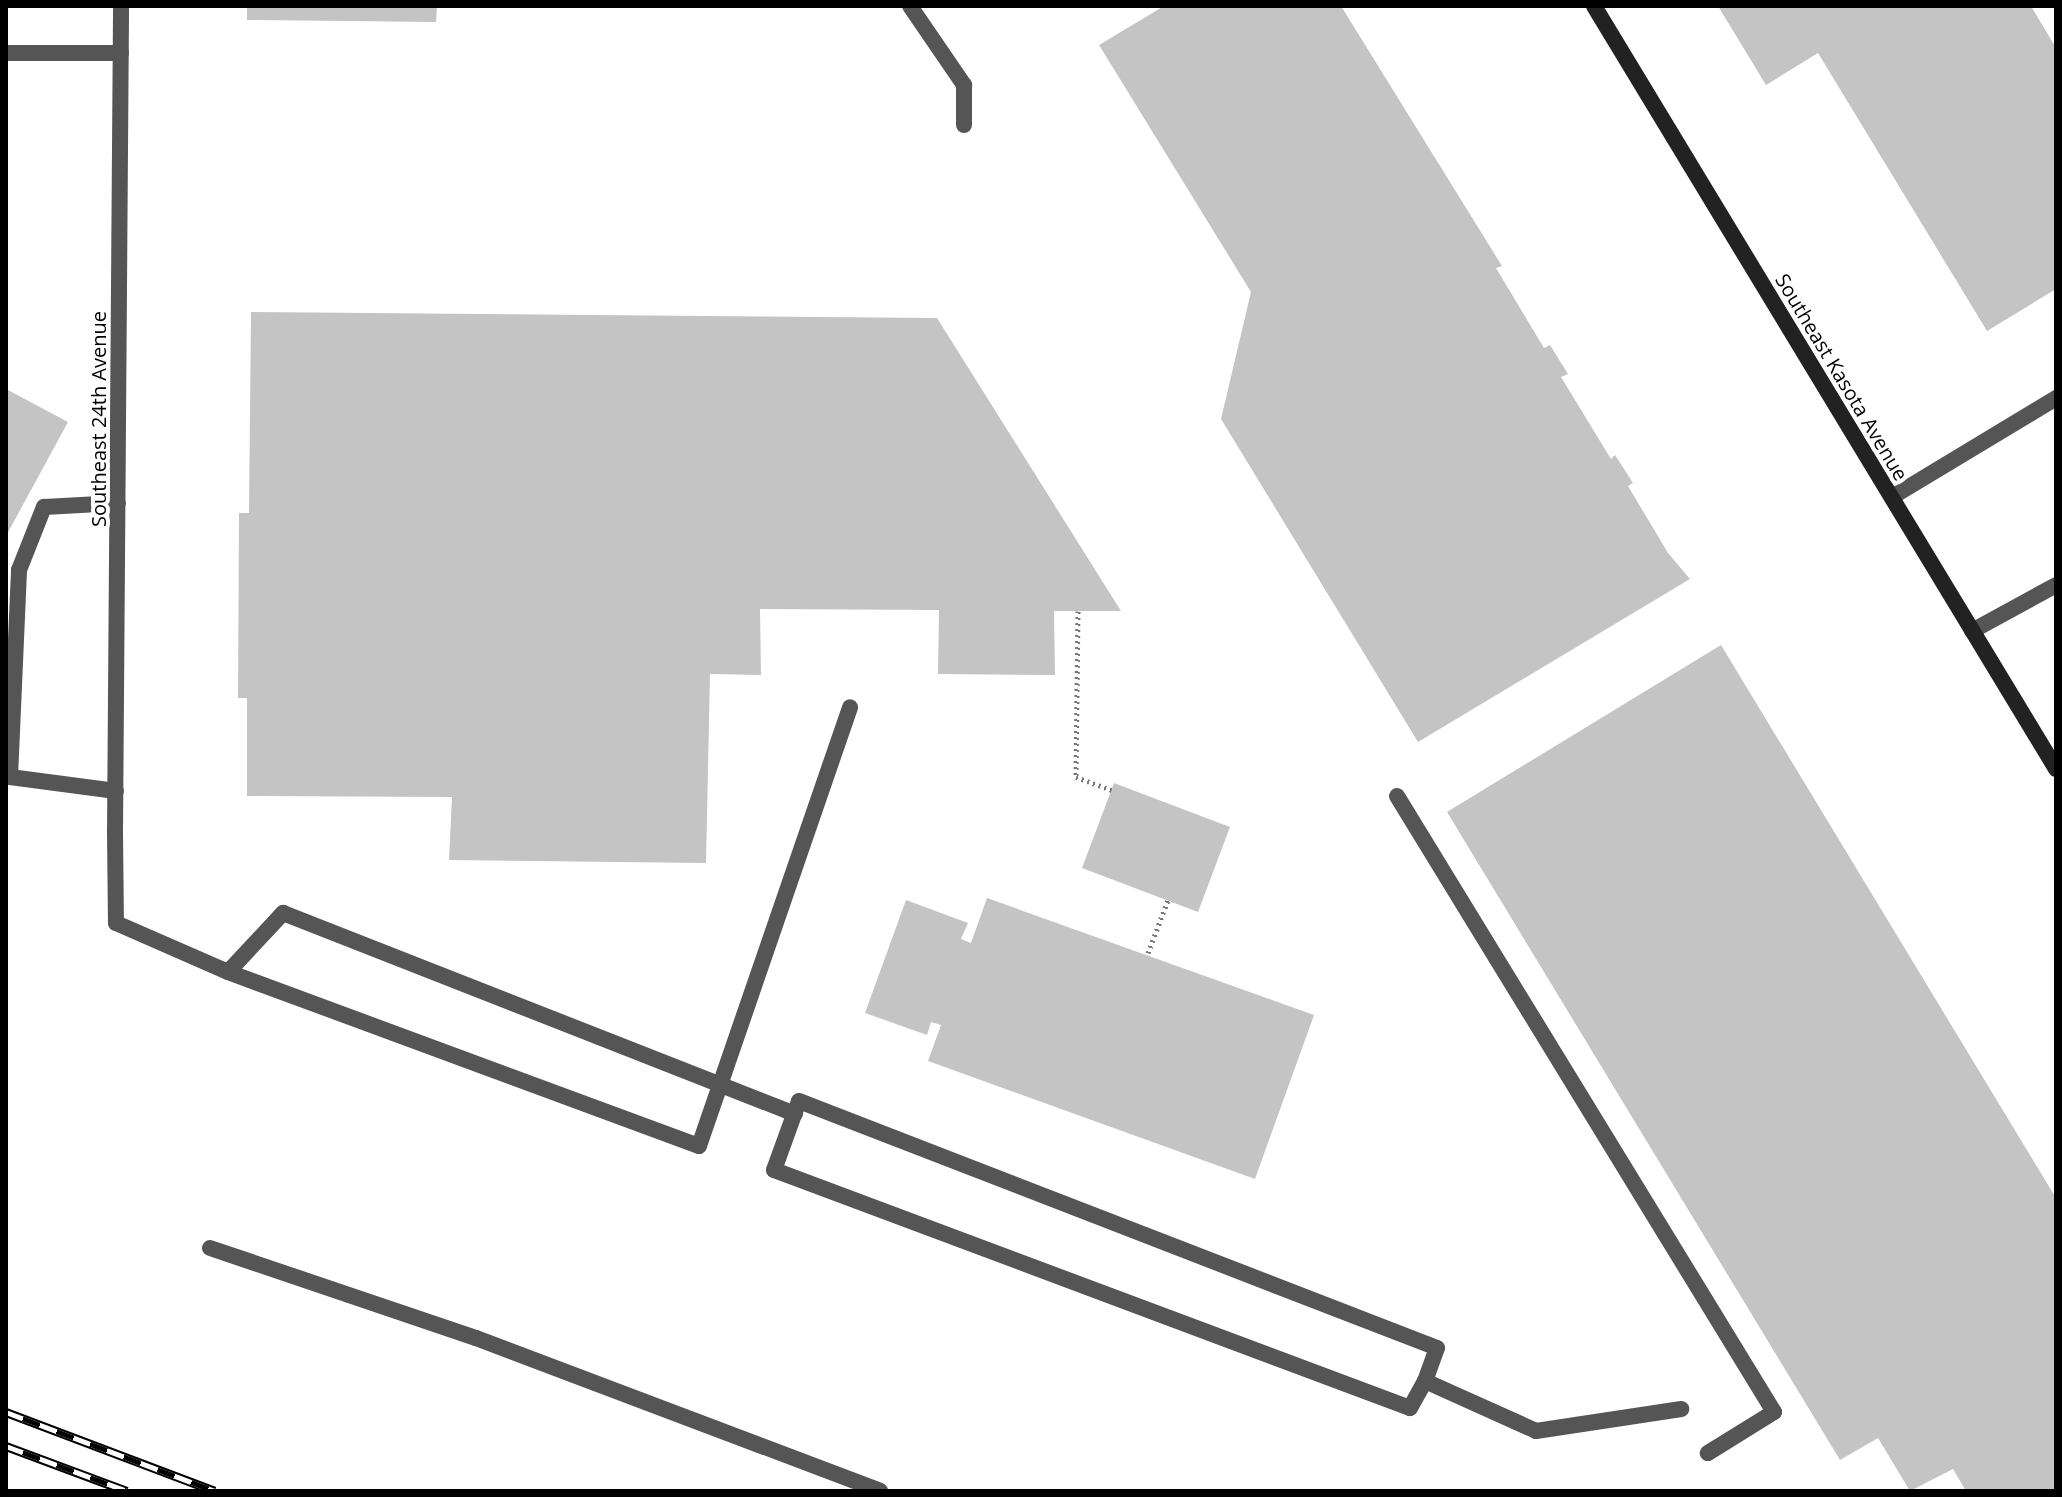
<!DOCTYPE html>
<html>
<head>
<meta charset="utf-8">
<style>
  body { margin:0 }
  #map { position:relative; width:2062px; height:1497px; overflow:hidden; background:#fff; font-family:"Open Sans",sans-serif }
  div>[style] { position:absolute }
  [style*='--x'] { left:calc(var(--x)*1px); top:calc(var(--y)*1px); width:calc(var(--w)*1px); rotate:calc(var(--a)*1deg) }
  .building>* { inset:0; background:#c4c4c4 }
  .path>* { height:5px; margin-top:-2.5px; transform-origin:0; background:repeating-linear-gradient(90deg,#777 0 2px,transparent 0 6px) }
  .lane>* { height:16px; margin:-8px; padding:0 8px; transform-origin:8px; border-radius:8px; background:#555 }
  .street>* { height:16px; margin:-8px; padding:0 8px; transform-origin:8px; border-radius:8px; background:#555 }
  .secondary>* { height:16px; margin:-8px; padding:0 8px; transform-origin:8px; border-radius:8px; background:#222 }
  .rail>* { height:9px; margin-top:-4.5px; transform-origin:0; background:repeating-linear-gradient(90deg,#fff 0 18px,#000 0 36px); box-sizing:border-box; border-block:2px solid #000 }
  span { translate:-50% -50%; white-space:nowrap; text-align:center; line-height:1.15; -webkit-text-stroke:8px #fff; paint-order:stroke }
  .street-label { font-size:20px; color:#000 }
  .frame { position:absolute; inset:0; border:8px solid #000; pointer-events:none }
</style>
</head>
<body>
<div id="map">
  <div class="building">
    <i style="clip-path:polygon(247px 6px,437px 6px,436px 22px,247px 20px)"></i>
    <i style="clip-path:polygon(1164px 6px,1341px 6px,1502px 266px,1496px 268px,1544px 348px,1550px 345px,1568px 374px,1561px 377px,1611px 459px,1615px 455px,1633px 483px,1628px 486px,1668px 553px,1690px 579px,1418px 742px,1221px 419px,1251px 292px,1099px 45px)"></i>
    <i style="clip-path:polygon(1718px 6px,2031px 6px,2056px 48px,2056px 289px,1987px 331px,1818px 53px,1766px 85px)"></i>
    <i style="clip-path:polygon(251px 312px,937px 318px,1121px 611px,1054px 611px,1055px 675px,938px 674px,939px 610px,760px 609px,761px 675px,710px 674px,706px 863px,449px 860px,452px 797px,247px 796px,247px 698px,238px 698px,239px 513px,249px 513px)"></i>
    <i style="clip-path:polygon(6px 389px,68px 422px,6px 536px)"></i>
    <i style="clip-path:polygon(1721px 645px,2056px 1198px,2056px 1491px,1966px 1491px,1953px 1469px,1910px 1491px,1878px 1438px,1840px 1460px,1447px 812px)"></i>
    <i style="clip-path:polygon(1114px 783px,1230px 827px,1198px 912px,1082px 868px)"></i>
    <i style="clip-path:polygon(987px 898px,1314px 1015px,1255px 1179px,928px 1061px,941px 1025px,931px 1022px,927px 1035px,865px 1013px,906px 900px,968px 923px,961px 939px,971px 943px)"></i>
  </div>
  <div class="path">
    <i style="--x:1078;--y:611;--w:166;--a:90.7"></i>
    <i style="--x:1076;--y:777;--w:38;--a:20"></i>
    <i style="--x:1148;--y:953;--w:57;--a:-69.3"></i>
  </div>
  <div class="lane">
    <i style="--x:910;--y:6;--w:96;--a:55.6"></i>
    <i style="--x:964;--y:85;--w:40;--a:90"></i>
    <i style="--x:6;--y:53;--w:115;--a:0"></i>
    <i style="--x:116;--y:791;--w:107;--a:-172.5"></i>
    <i style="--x:10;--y:777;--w:207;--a:-87.5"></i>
    <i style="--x:19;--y:570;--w:68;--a:-68.4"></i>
    <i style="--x:44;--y:507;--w:74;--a:-3.1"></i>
    <i style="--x:1397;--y:796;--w:722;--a:58.53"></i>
    <i style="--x:1774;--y:1412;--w:78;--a:148.2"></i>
    <i style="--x:115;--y:832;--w:91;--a:89.4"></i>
    <i style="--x:116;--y:923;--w:122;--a:23.6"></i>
    <i style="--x:228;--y:972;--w:81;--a:-47"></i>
    <i style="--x:283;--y:913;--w:550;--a:21.43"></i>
    <i style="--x:228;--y:972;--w:502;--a:20.28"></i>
    <i style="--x:699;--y:1146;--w:464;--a:-71"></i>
    <i style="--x:799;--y:1101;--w:684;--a:21.16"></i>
    <i style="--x:1437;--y:1348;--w:35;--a:110"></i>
    <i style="--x:1425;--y:1381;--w:31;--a:119"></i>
    <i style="--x:1410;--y:1408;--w:679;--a:-159.48"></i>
    <i style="--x:774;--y:1170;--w:73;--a:-70.1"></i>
    <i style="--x:210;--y:1248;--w:281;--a:18.7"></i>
    <i style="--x:476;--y:1338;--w:432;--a:20.7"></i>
    <i style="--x:1425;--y:1381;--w:122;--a:24.2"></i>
    <i style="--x:1536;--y:1431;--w:147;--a:-8.6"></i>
  </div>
  <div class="street">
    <i style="--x:1892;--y:497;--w:192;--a:-31.1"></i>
    <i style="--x:1972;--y:631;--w:96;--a:-28.7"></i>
    <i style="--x:115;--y:832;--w:826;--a:-89.58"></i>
  </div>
  <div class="secondary">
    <i style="--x:1594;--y:6;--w:892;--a:58.8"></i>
  </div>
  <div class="rail">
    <i style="--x:6;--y:1412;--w:223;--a:20.7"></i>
    <i style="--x:6;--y:1446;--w:129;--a:20.4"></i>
  </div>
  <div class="street-label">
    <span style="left:1842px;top:377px;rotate:59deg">Southeast Kasota Avenue</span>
    <span style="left:98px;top:419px;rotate:-90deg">Southeast 24th Avenue</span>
  </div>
  <div class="frame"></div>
</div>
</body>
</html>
